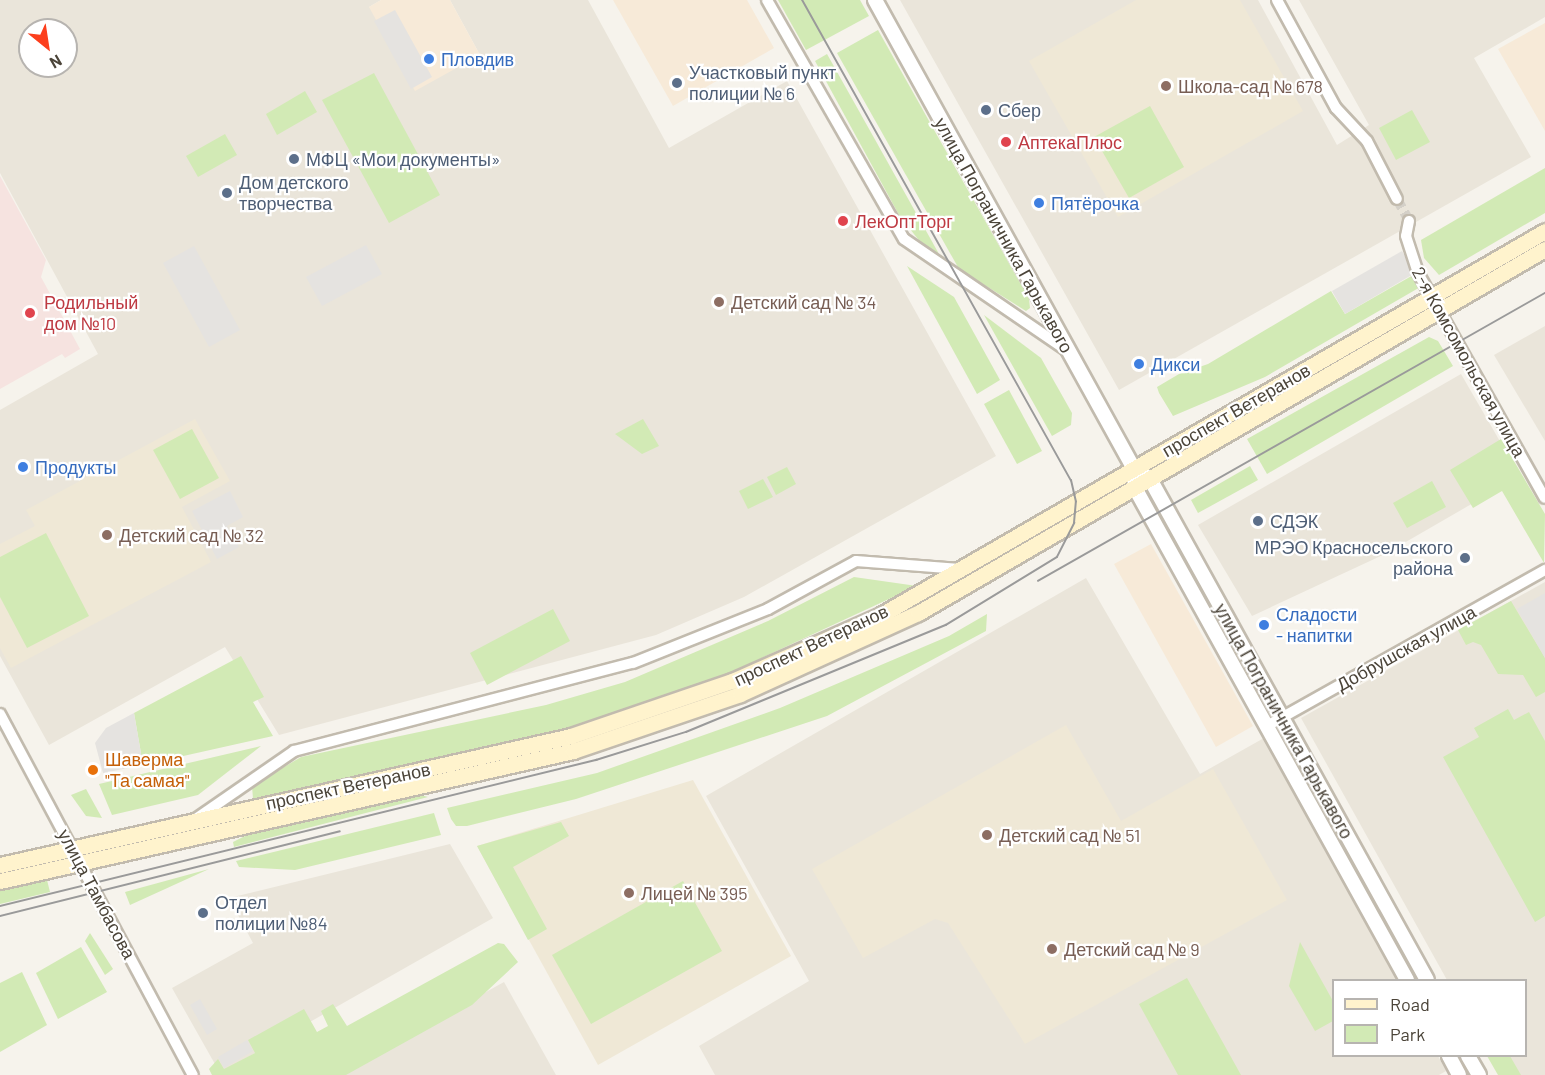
<!DOCTYPE html>
<html>
<head>
<meta charset="utf-8">
<style>
  body { margin:0 }
  #map { position:relative; width:1545px; height:1075px; overflow:hidden; background:#f6f3ec; font-family:Barlow,sans-serif }
  div>[style] { position:absolute }
  [style*='--x'] { left:calc(var(--x)*1px); top:calc(var(--y)*1px); width:calc(var(--w)*1px); rotate:calc(var(--a)*1deg) }
  .residential>* { inset:0; background:#eae5da }
  .commercial>* { inset:0; background:#f7ead8 }
  .education>* { inset:0; background:#efe8d6 }
  .medical>* { inset:0; background:#f6e3e0 }
  .green>* { inset:0; background:#d2eab5 }
  .parking>* { inset:0; background:#e5e3e0 }
  .minor-tunnel>* { height:10px; margin-top:-5px; transform-origin:0; background:repeating-linear-gradient(90deg,#d4d0c8 0 10px,transparent 0 15px) }
  .roads { filter:drop-shadow(2px 0 #c2bbae) drop-shadow(-2px 0 #c2bbae) drop-shadow(0 2px #c2bbae) drop-shadow(0 -2px #c2bbae) }
  .minor>* { height:10px; margin:-5px; padding:0 5px; transform-origin:5px; border-radius:5px; background:#fff }
  .tertiary>* { height:14px; margin:-7px; padding:0 7px; transform-origin:7px; border-radius:7px; background:#fff }
  .secondary>* { height:15px; margin:-7.5px; padding:0 7.5px; transform-origin:7.5px; border-radius:7.5px; background:#fff3cd }
  .tram>* { height:1.5px; margin:-0.75px; padding:0 0.75px; transform-origin:0.75px; border-radius:0.75px; background:#9a9a9a }
  .dots>* { width:16px; height:16px; translate:-50% -50%; box-sizing:border-box; border:3px solid #fff; border-radius:50% }
  span { translate:-50% -50%; white-space:nowrap; text-align:center; line-height:1.15; -webkit-text-stroke:4.5px #fff; paint-order:stroke }
  .shop-label { font-size:18px; color:#366cbe }
  .left { translate:0 -50%; text-align:left }
  .service-label { font-size:18px; color:#4e5e75 }
  .right { translate:-100% -50%; text-align:right }
  .education-label { font-size:18px; color:#785e54 }
  .health-label { font-size:18px; color:#be3a42 }
  .street-label { font-size:18px; color:#4b4439 }
  .food-label { font-size:18px; color:#c56008 }
  .legend { position:absolute; left:1332px; top:979px; width:195px; height:78px; box-sizing:border-box; background:#fff; border:2px solid #b7b4b0; margin:0; padding:8px 10px; list-style:none; font-size:18px; color:#4b4439 }
  .legend li { display:flex; align-items:center; gap:12px; height:30px }
  .legend b { width:30px; border:2px solid #b7b4b0 }
  .north { position:absolute; left:18px; top:18px; width:60px; height:60px; box-sizing:border-box; background:#fff; border:2px solid #b7b4b0; border-radius:50%; rotate:150deg; font-size:16px; font-weight:700; line-height:24px; text-align:center; color:#4b4439 }
  .north::after { content:''; display:block; margin:auto; width:21px; height:27px; background:#fc3f1d; clip-path:polygon(50% 0,100% 100%,50% 72%,0 100%) }
</style>
</head>
<body>
<div id="map">
  <div class="residential">
    <i style="clip-path:polygon(evenodd,0 0,381px 0,369px 7px,480px 55px,450px 0,588px 0,669px 148px,787px 81px,996px 456px,744px 597px,656px 635px,279px 735px,225px 647px,49px 745px,0 656px,0 410px,98px 354px,0 173px,0 0,30px 30px,66px 30px,66px 66px,30px 66px,30px 30px)"></i>
    <i style="clip-path:polygon(900px 0,1258px 0,1337px 145px,1369px 125px,1299px 0,1545px 0,1545px 17px,1474px 58px,1531px 157px,1119px 390px)"></i>
    <i style="clip-path:polygon(1545px 326px,1545px 441px,1494px 355px)"></i>
    <i style="clip-path:polygon(1461px 374px,1520px 476px,1385px 554px,1252px 616px,1198px 525px)"></i>
    <i style="clip-path:polygon(1086px 578px,1200px 774px,1264px 738px,1380px 939px,1401px 980px,1334px 980px,1334px 1056px,1438px 1056px,1446px 1071px,1439px 1075px,715px 1075px,699px 1046px,809px 981px,706px 796px)"></i>
    <i style="clip-path:polygon(1545px 582px,1545px 1075px,1499px 1075px,1488px 1056px,1526px 1056px,1526px 980px,1447px 980px,1301px 718px)"></i>
    <i style="clip-path:polygon(450px 844px,493px 918px,220px 1073px,172px 988px,253px 943px,229px 898px)"></i>
    <i style="clip-path:polygon(504px 982px,556px 1075px,336px 1075px)"></i>
  </div>
  <div class="commercial">
    <i style="clip-path:polygon(381px 0,450px 0,480px 55px,415px 91px,369px 7px)"></i>
    <i style="clip-path:polygon(613px 0,747px 0,774px 48px,673px 106px)"></i>
    <i style="clip-path:polygon(1545px 23px,1545px 131px,1498px 49px)"></i>
    <i style="clip-path:polygon(1151px 544px,1253px 726px,1216px 747px,1114px 564px)"></i>
  </div>
  <div class="education">
    <i style="clip-path:polygon(1136px 0,1240px 0,1303px 111px,1118px 217px,1029px 61px)"></i>
    <i style="clip-path:polygon(195px 419px,230px 481px,182px 507px,211px 562px,11px 668px,0 648px,0 544px,35px 526px,26px 510px)"></i>
    <i style="clip-path:polygon(1066px 725px,1121px 821px,1213px 769px,1287px 900px,1025px 1044px,948px 923px,935px 919px,863px 958px,812px 869px)"></i>
    <i style="clip-path:polygon(693px 780px,791px 956px,598px 1065px,477px 846px)"></i>
  </div>
  <div class="medical">
    <i style="clip-path:polygon(0 176px,46px 260px,41px 277px,80px 349px,65px 358px,62px 354px,0 389px)"></i>
  </div>
  <div class="green">
    <i style="clip-path:polygon(778px 0,860px 0,869px 16px,806px 50px)"></i>
    <i style="clip-path:polygon(878px 30px,1029px 299px,1030px 308px,1026px 311px,959px 269px,837px 53px)"></i>
    <i style="clip-path:polygon(827px 54px,873px 136px,939px 254px,921px 243px,899px 215px,815px 61px)"></i>
    <i style="clip-path:polygon(374px 73px,440px 195px,389px 223px,322px 100px)"></i>
    <i style="clip-path:polygon(305px 91px,317px 112px,277px 135px,266px 114px)"></i>
    <i style="clip-path:polygon(1150px 106px,1184px 167px,1129px 198px,1094px 137px)"></i>
    <i style="clip-path:polygon(1412px 110px,1430px 142px,1396px 160px,1379px 128px)"></i>
    <i style="clip-path:polygon(225px 134px,237px 155px,198px 177px,186px 156px)"></i>
    <i style="clip-path:polygon(1545px 168px,1545px 213px,1439px 275px,1424px 258px,1421px 240px)"></i>
    <i style="clip-path:polygon(907px 266px,954px 297px,1000px 380px,977px 394px)"></i>
    <i style="clip-path:polygon(1415px 274px,1422px 286px,1265px 377px,1173px 416px,1159px 393px,1157px 387px,1179px 374px,1208px 364px,1331px 291px,1345px 314px)"></i>
    <i style="clip-path:polygon(984px 315px,1041px 358px,1072px 413px,1071px 425px,1052px 436px)"></i>
    <i style="clip-path:polygon(1429px 337px,1438px 341px,1453px 366px,1267px 474px,1247px 439px)"></i>
    <i style="clip-path:polygon(1009px 390px,1042px 451px,1017px 464px,984px 404px)"></i>
    <i style="clip-path:polygon(643px 419px,659px 446px,642px 454px,615px 434px)"></i>
    <i style="clip-path:polygon(192px 429px,219px 478px,180px 499px,153px 450px)"></i>
    <i style="clip-path:polygon(1501px 439px,1545px 514px,1544px 563px,1502px 491px,1473px 508px,1450px 470px)"></i>
    <i style="clip-path:polygon(1250px 466px,1258px 480px,1198px 513px,1191px 500px)"></i>
    <i style="clip-path:polygon(787px 467px,796px 484px,776px 495px,767px 477px)"></i>
    <i style="clip-path:polygon(763px 479px,773px 497px,748px 509px,739px 491px)"></i>
    <i style="clip-path:polygon(1432px 481px,1446px 507px,1407px 528px,1393px 503px)"></i>
    <i style="clip-path:polygon(46px 533px,89px 616px,27px 648px,0 597px,0 557px)"></i>
    <i style="clip-path:polygon(854px 577px,917px 586px,725px 675px,579px 727px,253px 799px,252px 786px,301px 757px,546px 705px,625px 682px,768px 621px)"></i>
    <i style="clip-path:polygon(1511px 601px,1545px 658px,1545px 692px,1536px 697px,1523px 675px,1498px 674px,1481px 645px,1473px 642px,1466px 645px,1458px 630px)"></i>
    <i style="clip-path:polygon(553px 609px,570px 641px,487px 685px,470px 653px)"></i>
    <i style="clip-path:polygon(987px 614px,986px 631px,827px 716px,576px 799px,467px 826px,456px 826px,451px 819px,447px 808px,597px 773px,780px 708px,949px 636px)"></i>
    <i style="clip-path:polygon(241px 656px,264px 697px,253px 702px,273px 736px,143px 765px,134px 713px)"></i>
    <i style="clip-path:polygon(1508px 709px,1514px 720px,1529px 712px,1545px 741px,1545px 916px,1535px 922px,1443px 757px,1479px 737px,1474px 728px)"></i>
    <i style="clip-path:polygon(261px 746px,198px 795px,112px 815px,99px 784px)"></i>
    <i style="clip-path:polygon(86px 789px,102px 818px,86px 816px,71px 795px)"></i>
    <i style="clip-path:polygon(421px 795px,428px 797px,234px 847px,233px 842px,249px 834px)"></i>
    <i style="clip-path:polygon(434px 813px,441px 835px,295px 870px,239px 867px,236px 861px)"></i>
    <i style="clip-path:polygon(561px 822px,569px 836px,513px 867px,547px 929px,528px 940px,477px 846px)"></i>
    <i style="clip-path:polygon(209px 869px,130px 905px,125px 892px)"></i>
    <i style="clip-path:polygon(47px 880px,50px 892px,0 904px,0 891px)"></i>
    <i style="clip-path:polygon(683px 881px,722px 951px,591px 1024px,552px 955px)"></i>
    <i style="clip-path:polygon(90px 933px,113px 969px,105px 975px,85px 941px)"></i>
    <i style="clip-path:polygon(1300px 942px,1333px 1001px,1333px 1021px,1315px 1031px,1289px 986px)"></i>
    <i style="clip-path:polygon(498px 943px,504px 944px,518px 962px,472px 1005px,346px 1075px,212px 1075px,209px 1069px,218px 1059px,224px 1069px,255px 1053px,248px 1040px,304px 1009px,317px 1032px,328px 1026px,321px 1011px,333px 1004px,347px 1026px)"></i>
    <i style="clip-path:polygon(81px 947px,107px 992px,58px 1019px,36px 973px)"></i>
    <i style="clip-path:polygon(22px 972px,47px 1025px,0 1052px,0 983px)"></i>
    <i style="clip-path:polygon(1187px 978px,1241px 1075px,1178px 1075px,1139px 1004px)"></i>
    <i style="clip-path:polygon(1487px 1056px,1510px 1056px,1521px 1075px,1498px 1075px)"></i>
  </div>
  <div class="parking">
    <i style="clip-path:polygon(395px 10px,432px 77px,411px 89px,374px 21px)"></i>
    <i style="clip-path:polygon(366px 245px,382px 274px,322px 306px,306px 277px)"></i>
    <i style="clip-path:polygon(194px 246px,240px 330px,209px 347px,163px 263px)"></i>
    <i style="clip-path:polygon(1402px 251px,1415px 273px,1345px 314px,1332px 291px)"></i>
    <i style="clip-path:polygon(230px 491px,243px 517px,227px 526px,239px 547px,217px 559px,192px 511px)"></i>
    <i style="clip-path:polygon(1545px 593px,1545px 658px,1517px 609px)"></i>
    <i style="clip-path:polygon(134px 713px,143px 765px,103px 773px,95px 743px,106px 728px)"></i>
    <i style="clip-path:polygon(200px 999px,217px 1029px,207px 1035px,190px 1005px)"></i>
    <i style="clip-path:polygon(247px 1040px,253px 1051px,224px 1068px,218px 1057px)"></i>
  </div>
  <div class="minor-tunnel">
    <i style="--x:1397;--y:199;--w:25;--a:61"></i>
  </div>
  <div class="roads">
    <div class="minor">
      <i style="--x:767;--y:0;--w:275;--a:60.2"></i>
      <i style="--x:904;--y:239;--w:200;--a:34.4"></i>
      <i style="--x:1277;--y:0;--w:123;--a:61.4"></i>
      <i style="--x:1336;--y:108;--w:45;--a:46.8"></i>
      <i style="--x:1367;--y:141;--w:65;--a:62.7"></i>
      <i style="--x:1409;--y:221;--w:15;--a:101"></i>
      <i style="--x:1406;--y:236;--w:39;--a:72"></i>
      <i style="--x:1418;--y:273;--w:258;--a:60.6"></i>
      <i style="--x:0;--y:714;--w:409;--a:61.9"></i>
      <i style="--x:1267;--y:726;--w:319;--a:-29.3"></i>
      <i style="--x:197;--y:818;--w:118;--a:-34.6"></i>
      <i style="--x:294;--y:751;--w:350;--a:-14.6"></i>
      <i style="--x:633;--y:663;--w:145;--a:-21.8"></i>
      <i style="--x:768;--y:609;--w:100;--a:-28.6"></i>
      <i style="--x:856;--y:561;--w:104;--a:4.4"></i>
    </div>
    <div class="tertiary">
      <i style="--x:875;--y:0;--w:536;--a:61.09"></i>
      <i style="--x:1134;--y:469;--w:19;--a:87"></i>
      <i style="--x:1135;--y:488;--w:562;--a:61.06"></i>
      <i style="--x:1141;--y:473;--w:11;--a:34"></i>
      <i style="--x:1150;--y:479;--w:572;--a:61.06"></i>
      <i style="--x:1449;--y:1056;--w:21;--a:62"></i>
      <i style="--x:1468;--y:1056;--w:22;--a:60"></i>
    </div>
    <div class="secondary">
      <i style="--x:0;--y:865;--w:585;--a:-12.73"></i>
      <i style="--x:571;--y:736;--w:170;--a:-18.9"></i>
      <i style="--x:732;--y:681;--w:161;--a:-23.9"></i>
      <i style="--x:879;--y:616;--w:769;--a:-30.03"></i>
      <i style="--x:0;--y:881;--w:588;--a:-12.78"></i>
      <i style="--x:573;--y:751;--w:176;--a:-18.8"></i>
      <i style="--x:740;--y:694;--w:196;--a:-24.5"></i>
      <i style="--x:918;--y:613;--w:725;--a:-30.14"></i>
    </div>
  </div>
  <div class="tram">
    <i style="--x:1038;--y:581;--w:583;--a:-29.6"></i>
    <i style="--x:0;--y:906;--w:614;--a:-13.76"></i>
    <i style="--x:596;--y:760;--w:94;--a:-17.3"></i>
    <i style="--x:686;--y:732;--w:281;--a:-22.4"></i>
    <i style="--x:946;--y:625;--w:130;--a:-31.5"></i>
    <i style="--x:1057;--y:557;--w:38;--a:-63"></i>
    <i style="--x:1074;--y:523;--w:21;--a:-85"></i>
    <i style="--x:1076;--y:502;--w:22;--a:-103"></i>
    <i style="--x:1071;--y:481;--w:551;--a:-119.22"></i>
    <i style="--x:0;--y:916;--w:350;--a:-14"></i>
  </div>
  <div class="dots">
    <i style="left:429px;top:59px;background:#3f7fe0"></i>
    <i style="left:677px;top:83px;background:#5c6f8a"></i>
    <i style="left:1166px;top:86px;background:#8d6e63"></i>
    <i style="left:986px;top:110px;background:#5c6f8a"></i>
    <i style="left:1006px;top:142px;background:#e0444e"></i>
    <i style="left:294px;top:159px;background:#5c6f8a"></i>
    <i style="left:227px;top:193px;background:#5c6f8a"></i>
    <i style="left:1039px;top:203px;background:#3f7fe0"></i>
    <i style="left:843px;top:221px;background:#e0444e"></i>
    <i style="left:719px;top:302px;background:#8d6e63"></i>
    <i style="left:30px;top:313px;background:#e0444e"></i>
    <i style="left:1139px;top:364px;background:#3f7fe0"></i>
    <i style="left:23px;top:467px;background:#3f7fe0"></i>
    <i style="left:1258px;top:521px;background:#5c6f8a"></i>
    <i style="left:107px;top:535px;background:#8d6e63"></i>
    <i style="left:1465px;top:558px;background:#5c6f8a"></i>
    <i style="left:1264px;top:625px;background:#3f7fe0"></i>
    <i style="left:93px;top:770px;background:#e8710a"></i>
    <i style="left:987px;top:835px;background:#8d6e63"></i>
    <i style="left:629px;top:893px;background:#8d6e63"></i>
    <i style="left:203px;top:913px;background:#5c6f8a"></i>
    <i style="left:1052px;top:949px;background:#8d6e63"></i>
  </div>
  <div class="shop-label">
    <span class="left" style="left:441px;top:59px">Пловдив</span>
    <span class="left" style="left:1051px;top:203px">Пятёрочка</span>
    <span class="left" style="left:1151px;top:364px">Дикси</span>
    <span class="left" style="left:35px;top:467px">Продукты</span>
    <span class="left" style="left:1276px;top:625px">Сладости<br>- напитки</span>
  </div>
  <div class="service-label">
    <span class="left" style="left:689px;top:83px">Участковый пункт<br>полиции № 6</span>
    <span class="left" style="left:998px;top:110px">Сбер</span>
    <span class="left" style="left:306px;top:159px">МФЦ «Мои документы»</span>
    <span class="left" style="left:239px;top:193px">Дом детского<br>творчества</span>
    <span class="left" style="left:1270px;top:521px">СДЭК</span>
    <span class="right" style="left:1453px;top:558px">МРЭО Красносельского<br>района</span>
    <span class="left" style="left:215px;top:913px">Отдел<br>полиции №84</span>
  </div>
  <div class="education-label">
    <span class="left" style="left:1178px;top:86px">Школа-сад № 678</span>
    <span class="left" style="left:731px;top:302px">Детский сад № 34</span>
    <span class="left" style="left:119px;top:535px">Детский сад № 32</span>
    <span class="left" style="left:999px;top:835px">Детский сад № 51</span>
    <span class="left" style="left:641px;top:893px">Лицей № 395</span>
    <span class="left" style="left:1064px;top:949px">Детский сад № 9</span>
  </div>
  <div class="health-label">
    <span class="left" style="left:1018px;top:142px">АптекаПлюс</span>
    <span class="left" style="left:855px;top:221px">ЛекОптТорг</span>
    <span class="left" style="left:44px;top:313px">Родильный<br>дом №10</span>
  </div>
  <div class="street-label">
    <span style="left:1004px;top:235px;rotate:61deg">улица Пограничника Гарькавого</span>
    <span style="left:1469px;top:362px;rotate:61deg">2-я Комсомольская улица</span>
    <span style="left:1236px;top:410px;rotate:-30deg">проспект Ветеранов</span>
    <span style="left:811px;top:645px;rotate:-25deg">проспект Ветеранов</span>
    <span style="left:1406px;top:648px;rotate:-29deg">Добрушская улица</span>
    <span style="left:1284px;top:721px;rotate:61deg">улица Пограничника Гарькавого</span>
    <span style="left:348px;top:786px;rotate:-12deg">проспект Ветеранов</span>
    <span style="left:97px;top:894px;rotate:62deg">улица Тамбасова</span>
  </div>
  <div class="food-label">
    <span class="left" style="left:105px;top:770px">Шаверма<br>"Та самая"</span>
  </div>
  <ul class="legend">
  <li><b style="height:8px;background:#fff3cd"></b>Road</li>
  <li><b style="height:16px;background:#d2eab5"></b>Park</li>
  </ul>
  <div class="north">N</div>
</div>
</body>
</html>
